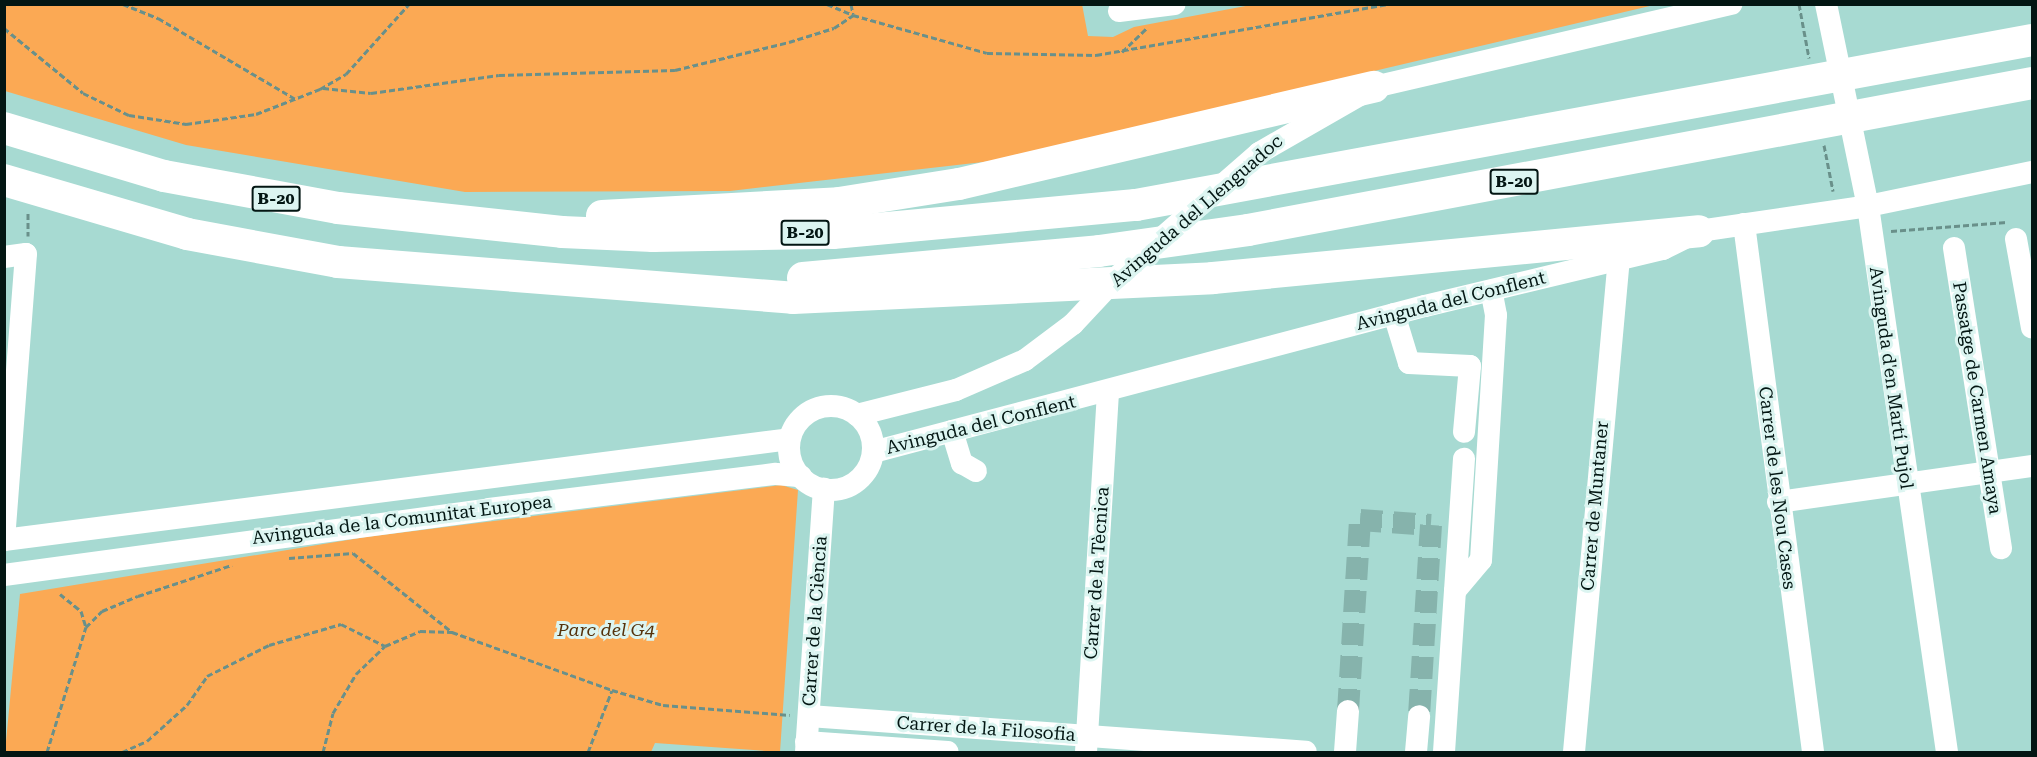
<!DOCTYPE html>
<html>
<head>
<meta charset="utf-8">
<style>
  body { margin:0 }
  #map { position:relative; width:2037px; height:757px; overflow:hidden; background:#a7dad2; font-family:"Roboto Serif",serif }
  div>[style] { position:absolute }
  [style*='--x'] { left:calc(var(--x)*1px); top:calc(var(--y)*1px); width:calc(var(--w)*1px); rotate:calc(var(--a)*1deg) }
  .green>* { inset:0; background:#fba954 }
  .minor-tunnel>* { height:22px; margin-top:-11px; transform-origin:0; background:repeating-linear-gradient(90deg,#86b3ac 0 22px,transparent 0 33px) }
  .path>* { height:3px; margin-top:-1.5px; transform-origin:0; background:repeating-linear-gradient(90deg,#69908a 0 6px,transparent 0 9px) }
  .minor>* { height:22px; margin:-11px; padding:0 11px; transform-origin:11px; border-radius:11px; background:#fff }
  .minor>.ring { margin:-11px; padding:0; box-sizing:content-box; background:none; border:22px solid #fff; border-radius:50% }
  .highway>* { height:32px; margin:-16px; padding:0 16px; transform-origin:16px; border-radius:16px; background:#fff }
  span { translate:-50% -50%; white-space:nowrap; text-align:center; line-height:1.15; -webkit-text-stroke:6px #dcf5f1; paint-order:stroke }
  .shield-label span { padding:2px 4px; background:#dcf5f1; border:2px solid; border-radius:4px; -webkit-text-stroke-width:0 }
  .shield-label { font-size:16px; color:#031613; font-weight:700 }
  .street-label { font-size:18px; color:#031613 }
  .park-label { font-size:18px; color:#55320b; font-style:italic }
  .frame { position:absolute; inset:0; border:6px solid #031613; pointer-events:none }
</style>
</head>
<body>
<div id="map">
  <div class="green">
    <i style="clip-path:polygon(1082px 4px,1088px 36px,1113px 37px,1134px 27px,1251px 5px,1654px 5px,992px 161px,730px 191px,465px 192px,186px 145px,5px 91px,4px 5px)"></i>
    <i style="clip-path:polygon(781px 485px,798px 490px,780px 752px,655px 743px,651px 752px,5px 752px,20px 594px,366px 537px)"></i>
  </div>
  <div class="minor-tunnel">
    <i style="--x:1348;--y:711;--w:191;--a:-86.4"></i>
    <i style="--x:1360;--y:520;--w:71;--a:4"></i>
    <i style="--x:1431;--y:525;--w:191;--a:93.6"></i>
  </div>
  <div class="path">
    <i style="--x:123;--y:4;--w:38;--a:22"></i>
    <i style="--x:158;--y:18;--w:161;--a:30.5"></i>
    <i style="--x:827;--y:4;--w:28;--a:23"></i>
    <i style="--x:851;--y:4;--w:10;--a:79"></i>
    <i style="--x:1395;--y:4;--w:21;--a:0"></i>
    <i style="--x:1799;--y:4;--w:55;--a:79.5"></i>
    <i style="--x:4;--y:28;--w:102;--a:39.4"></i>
    <i style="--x:83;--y:93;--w:51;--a:25.6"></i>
    <i style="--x:129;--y:115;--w:58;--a:9"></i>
    <i style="--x:186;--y:124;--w:71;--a:-8.1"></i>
    <i style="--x:256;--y:114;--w:69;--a:-21.3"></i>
    <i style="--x:320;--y:89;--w:30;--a:-30"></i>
    <i style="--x:346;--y:74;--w:94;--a:-48"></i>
    <i style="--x:1122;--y:52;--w:35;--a:-44"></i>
    <i style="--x:323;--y:88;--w:48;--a:5.9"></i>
    <i style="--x:371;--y:93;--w:129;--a:-8"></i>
    <i style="--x:499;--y:75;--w:176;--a:-1.6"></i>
    <i style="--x:675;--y:70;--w:117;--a:-13.8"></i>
    <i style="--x:789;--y:42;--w:47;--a:-17.3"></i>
    <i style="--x:834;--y:28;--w:23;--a:-34"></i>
    <i style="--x:853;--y:15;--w:139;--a:15.8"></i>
    <i style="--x:987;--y:53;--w:109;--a:1.1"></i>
    <i style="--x:1096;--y:55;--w:295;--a:-9.9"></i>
    <i style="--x:1824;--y:145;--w:47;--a:78.9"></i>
    <i style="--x:28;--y:213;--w:23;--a:90"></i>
    <i style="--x:1891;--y:231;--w:116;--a:-4.4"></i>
    <i style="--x:289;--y:558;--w:64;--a:-4.5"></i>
    <i style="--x:353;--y:553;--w:127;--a:38.6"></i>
    <i style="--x:60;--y:594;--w:27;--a:39"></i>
    <i style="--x:81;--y:611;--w:17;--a:73"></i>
    <i style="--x:47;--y:752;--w:131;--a:-72.7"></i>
    <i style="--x:86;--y:627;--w:23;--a:-45"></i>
    <i style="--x:102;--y:611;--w:39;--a:-23"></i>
    <i style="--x:138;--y:596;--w:99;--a:-18.3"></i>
    <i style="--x:122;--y:752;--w:27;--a:-24"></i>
    <i style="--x:147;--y:741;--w:54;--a:-42"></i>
    <i style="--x:187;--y:705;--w:35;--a:-55"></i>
    <i style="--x:207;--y:676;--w:69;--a:-26.6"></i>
    <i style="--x:269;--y:645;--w:75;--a:-16.3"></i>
    <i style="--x:341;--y:624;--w:49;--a:26.6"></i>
    <i style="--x:323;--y:752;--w:40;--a:-75.6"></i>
    <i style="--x:333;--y:713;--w:45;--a:-59.5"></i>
    <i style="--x:356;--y:674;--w:40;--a:-44"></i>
    <i style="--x:385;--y:646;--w:38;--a:-23"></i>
    <i style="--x:420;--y:631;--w:32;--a:2"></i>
    <i style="--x:452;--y:632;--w:170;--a:19.9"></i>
    <i style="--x:588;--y:752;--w:66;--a:-68.8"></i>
    <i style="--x:612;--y:690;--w:53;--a:16.4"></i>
    <i style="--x:663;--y:705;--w:127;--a:4.5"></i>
  </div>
  <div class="minor">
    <i style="--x:1826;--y:4;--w:206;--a:78.3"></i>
    <i style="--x:1868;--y:206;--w:552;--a:81.77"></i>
    <i style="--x:1119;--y:11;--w:56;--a:-7.1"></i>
    <i style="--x:1744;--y:224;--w:532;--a:82.55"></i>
    <i style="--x:2016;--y:239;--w:90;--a:79.8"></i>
    <i style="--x:1954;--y:248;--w:304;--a:81.1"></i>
    <i style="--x:4;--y:257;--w:22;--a:-8"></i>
    <i style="--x:26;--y:254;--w:287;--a:94.4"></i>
    <i style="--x:1394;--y:314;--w:51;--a:73"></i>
    <i style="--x:1409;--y:363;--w:61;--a:2.8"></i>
    <i style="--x:1470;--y:366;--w:66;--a:95.2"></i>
    <i class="ring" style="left:789px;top:406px;width:62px;height:62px"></i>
    <i style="--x:857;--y:415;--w:102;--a:-14.2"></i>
    <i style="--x:956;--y:390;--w:75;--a:-23.5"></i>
    <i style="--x:1025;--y:360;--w:60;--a:-36.9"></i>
    <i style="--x:1073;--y:324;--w:64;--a:-46.9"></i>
    <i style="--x:1117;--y:277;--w:189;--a:-41.1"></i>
    <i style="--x:1259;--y:153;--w:133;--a:-29.9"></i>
    <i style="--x:1374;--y:87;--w:367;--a:-13.1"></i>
    <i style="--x:952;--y:431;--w:34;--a:73"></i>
    <i style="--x:962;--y:463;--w:16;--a:30"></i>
    <i style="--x:873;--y:452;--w:571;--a:-14.82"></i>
    <i style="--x:1425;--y:306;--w:245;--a:-13.5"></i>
    <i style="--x:1663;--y:249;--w:40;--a:-26.6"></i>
    <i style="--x:1699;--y:231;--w:171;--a:-8.4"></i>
    <i style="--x:1868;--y:206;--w:167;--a:-11.7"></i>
    <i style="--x:1778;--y:502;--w:257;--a:-8.1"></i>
    <i style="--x:4;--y:540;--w:792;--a:-7.32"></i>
    <i style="--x:4;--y:575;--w:489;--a:-7.7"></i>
    <i style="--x:489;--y:509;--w:289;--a:-7"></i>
    <i style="--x:776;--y:474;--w:25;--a:5"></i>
    <i style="--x:1455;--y:591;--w:40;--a:-50"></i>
    <i style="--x:1481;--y:560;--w:245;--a:-86.5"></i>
    <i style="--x:1496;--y:315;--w:25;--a:-101"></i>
    <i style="--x:809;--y:716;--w:498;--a:4.1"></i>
    <i style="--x:806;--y:742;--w:142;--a:4"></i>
    <i style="--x:806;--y:752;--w:264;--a:-86.1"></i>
    <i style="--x:1086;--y:752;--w:360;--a:-86.5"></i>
    <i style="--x:1345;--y:752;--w:41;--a:-85.8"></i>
    <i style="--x:1416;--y:752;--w:36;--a:-85"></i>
    <i style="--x:1444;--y:752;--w:294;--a:-86.1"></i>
    <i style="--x:1574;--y:752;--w:495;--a:-84.8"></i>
  </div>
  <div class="highway">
    <i style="--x:4;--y:128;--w:167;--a:16.7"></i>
    <i style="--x:164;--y:176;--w:177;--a:10.4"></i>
    <i style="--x:338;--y:208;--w:225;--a:6.1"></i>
    <i style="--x:562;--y:232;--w:91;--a:2.5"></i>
    <i style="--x:653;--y:236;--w:180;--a:-1"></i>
    <i style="--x:833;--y:233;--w:304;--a:-5.3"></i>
    <i style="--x:1136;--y:205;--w:911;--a:-10.43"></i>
    <i style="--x:4;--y:180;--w:191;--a:16.4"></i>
    <i style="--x:187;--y:234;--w:154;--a:10.5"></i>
    <i style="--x:338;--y:262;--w:456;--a:4.5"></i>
    <i style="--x:793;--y:298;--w:420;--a:-2.7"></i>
    <i style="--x:1213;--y:278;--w:488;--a:-5.5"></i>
    <i style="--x:602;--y:216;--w:237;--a:-3.1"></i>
    <i style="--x:839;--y:203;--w:121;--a:-9"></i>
    <i style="--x:959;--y:184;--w:426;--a:-13.2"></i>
    <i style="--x:803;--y:278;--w:297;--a:-5.2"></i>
    <i style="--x:1099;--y:251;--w:150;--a:-8"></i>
    <i style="--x:1248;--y:230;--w:798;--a:-10.62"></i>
  </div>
  <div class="shield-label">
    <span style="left:1514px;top:182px">B-20</span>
    <span style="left:276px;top:199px">B-20</span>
    <span style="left:805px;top:233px">B-20</span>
  </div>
  <div class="street-label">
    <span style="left:1197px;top:211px;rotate:-41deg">Avinguda del Llenguadoc</span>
    <span style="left:1451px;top:301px;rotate:-14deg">Avinguda del Conflent</span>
    <span style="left:1891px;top:378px;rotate:82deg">Avinguda d'en Martí Pujol</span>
    <span style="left:1977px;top:398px;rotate:81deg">Passatge de Carmen Amaya</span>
    <span style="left:981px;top:425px;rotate:-14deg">Avinguda del Conflent</span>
    <span style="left:1777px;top:488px;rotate:83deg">Carrer de les Nou Cases</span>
    <span style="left:1595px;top:506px;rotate:-85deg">Carrer de Muntaner</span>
    <span style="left:402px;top:520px;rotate:-7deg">Avinguda de la Comunitat Europea</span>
    <span style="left:1097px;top:573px;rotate:-86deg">Carrer de la Tècnica</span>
    <span style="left:815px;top:621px;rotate:-86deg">Carrer de la Ciència</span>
    <span style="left:986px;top:729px;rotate:4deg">Carrer de la Filosofia</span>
  </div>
  <div class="park-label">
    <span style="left:606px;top:630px">Parc del G4</span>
  </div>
  <div class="frame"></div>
</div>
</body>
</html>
